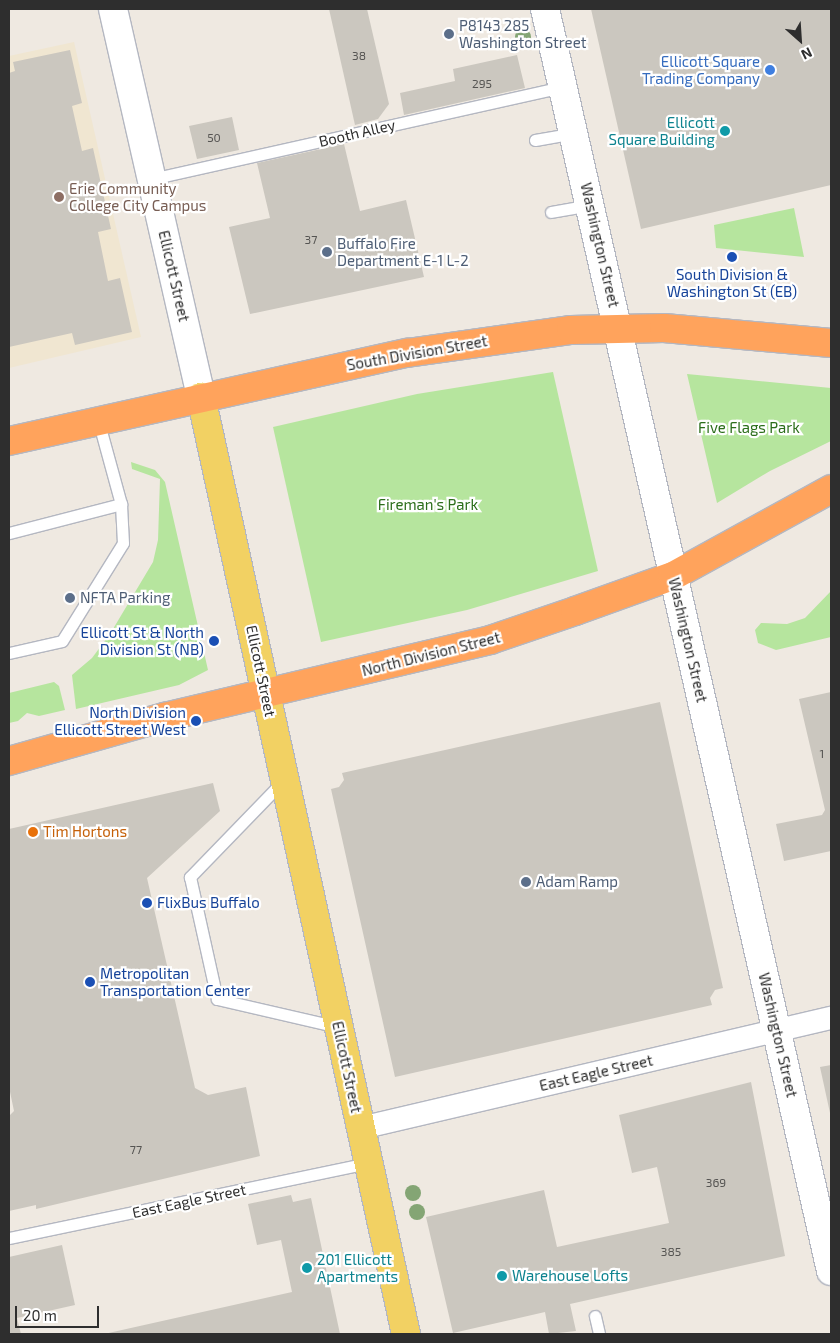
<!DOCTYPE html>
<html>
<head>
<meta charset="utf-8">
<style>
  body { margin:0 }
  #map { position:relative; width:840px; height:1343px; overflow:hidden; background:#efe9e1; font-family:"Exo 2",sans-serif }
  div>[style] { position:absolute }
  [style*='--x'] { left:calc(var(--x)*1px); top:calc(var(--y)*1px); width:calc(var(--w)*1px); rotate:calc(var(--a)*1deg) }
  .education>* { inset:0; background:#f0e6d1 }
  .green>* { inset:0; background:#b6e59e }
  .building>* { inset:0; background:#cbc7bf }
  .roads { filter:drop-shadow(1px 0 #b4b7c1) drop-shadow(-1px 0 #b4b7c1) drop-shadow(0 1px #b4b7c1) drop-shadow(0 -1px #b4b7c1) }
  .lane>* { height:11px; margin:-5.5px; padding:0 5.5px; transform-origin:5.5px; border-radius:5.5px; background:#fff }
  .street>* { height:22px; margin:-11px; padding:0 11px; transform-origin:11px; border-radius:11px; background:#fff }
  .secondary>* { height:28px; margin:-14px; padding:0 14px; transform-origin:14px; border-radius:14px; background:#fff }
  .primary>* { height:28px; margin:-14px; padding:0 14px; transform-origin:14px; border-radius:14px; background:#f2d163 }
  .highway>* { height:28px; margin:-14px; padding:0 14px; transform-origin:14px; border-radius:14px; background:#ffa35c }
  .trees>* { width:16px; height:16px; margin:-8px; border-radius:50%; background:#84a574 }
  .dots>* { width:14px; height:14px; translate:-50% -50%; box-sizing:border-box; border:2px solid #fff; border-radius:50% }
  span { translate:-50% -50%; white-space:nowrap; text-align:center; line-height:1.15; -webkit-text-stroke:4.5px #fff; paint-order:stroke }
  .number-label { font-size:12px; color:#555452 }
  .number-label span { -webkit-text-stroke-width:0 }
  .service-label { font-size:15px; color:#4e5e75 }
  .left { translate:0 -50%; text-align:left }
  .shop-label { font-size:15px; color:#366cbe }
  .right { translate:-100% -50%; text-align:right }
  .culture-label { font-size:15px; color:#0d838f }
  .street-label { font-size:15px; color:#2e2e2e }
  .education-label { font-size:15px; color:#785e54 }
  .transit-label { font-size:15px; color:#164399 }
  .park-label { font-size:15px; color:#2c6e1b }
  .food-label { font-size:15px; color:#c56008 }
  .frame { position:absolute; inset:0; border:10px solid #2e2e2e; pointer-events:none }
  .north { position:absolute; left:775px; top:15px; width:50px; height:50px; -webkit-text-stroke:4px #fff; paint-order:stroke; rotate:154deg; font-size:14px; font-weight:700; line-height:20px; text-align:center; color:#2e2e2e }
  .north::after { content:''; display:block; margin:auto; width:18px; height:22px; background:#2e2e2e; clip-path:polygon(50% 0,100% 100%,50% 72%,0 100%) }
  .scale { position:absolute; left:15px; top:1306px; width:84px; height:22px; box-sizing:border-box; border:2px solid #2e2e2e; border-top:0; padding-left:6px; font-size:15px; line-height:18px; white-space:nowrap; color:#2e2e2e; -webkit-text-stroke:4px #fff; paint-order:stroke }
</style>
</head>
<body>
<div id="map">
  <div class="education">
    <i style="clip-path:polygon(74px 42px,141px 337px,9px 368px,9px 56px)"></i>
  </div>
  <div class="green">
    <i style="clip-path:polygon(794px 208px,804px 257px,716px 248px,714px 225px)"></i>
    <i style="clip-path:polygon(553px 372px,598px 571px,467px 610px,321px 642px,273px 427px,417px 394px)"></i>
    <i style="clip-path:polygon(687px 374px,831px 388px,831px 441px,770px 471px,717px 503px)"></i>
    <i style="clip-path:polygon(131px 462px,155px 470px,165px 482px,208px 670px,179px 685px,76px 709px,72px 675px,92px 658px,110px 634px,153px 562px,158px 540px,160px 479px,132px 469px)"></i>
    <i style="clip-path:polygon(831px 591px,831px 637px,776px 650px,758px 643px,755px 630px,761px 623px,787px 624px,805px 618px)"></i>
    <i style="clip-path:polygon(54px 682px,59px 686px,65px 710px,39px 716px,27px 713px,18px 721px,9px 723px,9px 693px)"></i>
  </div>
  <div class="building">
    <i style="clip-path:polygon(329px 9px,367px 9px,389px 104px,378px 119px,355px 125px)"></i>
    <i style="clip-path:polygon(591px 9px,831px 9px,831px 185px,641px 229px)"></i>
    <i style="clip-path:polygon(70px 50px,82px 103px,72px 106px,82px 151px,93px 148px,111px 229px,98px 232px,108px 281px,120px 278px,132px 332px,75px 345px,72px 333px,9px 347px,9px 73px,15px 71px,13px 62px)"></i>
    <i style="clip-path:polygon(517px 55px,525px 88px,404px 115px,400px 93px,455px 81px,453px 69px)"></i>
    <i style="clip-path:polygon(232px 117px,239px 150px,197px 159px,189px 126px)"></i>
    <i style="clip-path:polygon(344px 144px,360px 211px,406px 200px,424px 277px,250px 314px,229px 227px,270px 218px,257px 163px)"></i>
    <i style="clip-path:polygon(831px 692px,831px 851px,784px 861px,776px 824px,822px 815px,825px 810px,799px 699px)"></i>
    <i style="clip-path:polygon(660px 702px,723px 988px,715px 990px,710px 998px,712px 1005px,395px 1077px,331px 789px,339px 787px,344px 780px,342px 773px)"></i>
    <i style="clip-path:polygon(213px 783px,220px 811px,147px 878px,195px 1088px,208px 1095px,246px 1087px,260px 1156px,36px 1209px,36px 1205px,9px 1211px,9px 1116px,14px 1111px,9px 1087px,9px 829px)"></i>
    <i style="clip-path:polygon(831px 1065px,831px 1113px,830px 1113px,820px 1067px)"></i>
    <i style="clip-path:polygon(751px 1082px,785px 1256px,570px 1304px,576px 1331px,549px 1334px,545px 1312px,453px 1333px,426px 1217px,544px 1190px,557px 1247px,669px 1223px,657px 1167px,632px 1173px,619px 1115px)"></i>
    <i style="clip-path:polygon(291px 1195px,293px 1202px,311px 1198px,340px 1334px,104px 1334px,292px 1292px,281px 1240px,257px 1245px,248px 1204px)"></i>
    <i style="clip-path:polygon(62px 1245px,75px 1305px,17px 1318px,21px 1334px,9px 1334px,9px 1257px)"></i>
  </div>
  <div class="roads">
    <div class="lane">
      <i style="--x:535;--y:140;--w:40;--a:-10"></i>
      <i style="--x:151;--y:179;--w:422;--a:-12.6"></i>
      <i style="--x:551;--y:212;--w:39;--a:-10"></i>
      <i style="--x:9;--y:533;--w:116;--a:-14.5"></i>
      <i style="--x:9;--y:653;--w:54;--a:-12.8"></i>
      <i style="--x:62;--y:641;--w:115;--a:-58.1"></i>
      <i style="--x:123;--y:543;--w:39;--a:-93"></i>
      <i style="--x:121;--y:504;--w:87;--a:-105.3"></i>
      <i style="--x:283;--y:781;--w:134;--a:134.1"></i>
      <i style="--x:190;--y:877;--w:125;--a:77.5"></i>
      <i style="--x:217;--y:999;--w:124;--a:13"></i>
      <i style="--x:9;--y:1238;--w:368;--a:-11.8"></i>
      <i style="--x:595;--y:1316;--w:18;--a:77"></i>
    </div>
    <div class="street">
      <i style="--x:361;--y:1128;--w:483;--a:-13.2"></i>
    </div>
    <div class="secondary">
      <i style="--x:113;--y:9;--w:398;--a:77.2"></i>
      <i style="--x:545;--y:9;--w:1294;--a:77.23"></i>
    </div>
    <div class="primary">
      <i style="--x:201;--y:397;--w:959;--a:77.66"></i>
    </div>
    <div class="highway">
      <i style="--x:9;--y:441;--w:408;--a:-12.5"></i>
      <i style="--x:407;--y:353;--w:166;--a:-8"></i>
      <i style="--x:571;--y:330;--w:93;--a:-1.2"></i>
      <i style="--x:664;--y:328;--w:168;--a:5.1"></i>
      <i style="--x:9;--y:761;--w:162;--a:-15.8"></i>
      <i style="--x:165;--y:717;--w:334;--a:-13.3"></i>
      <i style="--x:490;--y:640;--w:90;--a:-18.8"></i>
      <i style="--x:575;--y:611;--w:104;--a:-19.7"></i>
      <i style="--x:673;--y:576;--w:180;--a:-28.8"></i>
    </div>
  </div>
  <div class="trees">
    <i style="left:523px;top:37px"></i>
    <i style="left:413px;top:1193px"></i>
    <i style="left:417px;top:1212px"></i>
  </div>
  <div class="dots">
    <i style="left:449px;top:34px;background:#5c6f8a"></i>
    <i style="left:770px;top:70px;background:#3f7fe0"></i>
    <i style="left:725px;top:131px;background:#0f9aa8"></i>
    <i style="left:59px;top:197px;background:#8d6e63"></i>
    <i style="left:327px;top:252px;background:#5c6f8a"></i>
    <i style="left:732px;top:257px;background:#1a4fb4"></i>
    <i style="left:70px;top:598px;background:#5c6f8a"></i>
    <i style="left:214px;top:641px;background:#1a4fb4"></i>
    <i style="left:196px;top:721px;background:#1a4fb4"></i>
    <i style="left:33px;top:832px;background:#e8710a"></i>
    <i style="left:526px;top:882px;background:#5c6f8a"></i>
    <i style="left:147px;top:903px;background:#1a4fb4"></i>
    <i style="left:90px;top:982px;background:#1a4fb4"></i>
    <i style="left:307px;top:1268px;background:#0f9aa8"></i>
    <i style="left:502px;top:1276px;background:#0f9aa8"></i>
  </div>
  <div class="number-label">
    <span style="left:359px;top:56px">38</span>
    <span style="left:482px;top:84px">295</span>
    <span style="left:214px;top:138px">50</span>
    <span style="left:311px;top:240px">37</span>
    <span style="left:822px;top:754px">1</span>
    <span style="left:136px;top:1150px">77</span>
    <span style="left:716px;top:1183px">369</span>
    <span style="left:671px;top:1252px">385</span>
  </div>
  <div class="service-label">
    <span class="left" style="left:459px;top:34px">P8143 285<br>Washington Street</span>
    <span class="left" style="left:337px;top:252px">Buffalo Fire<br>Department E-1 L-2</span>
    <span class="left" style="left:80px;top:598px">NFTA Parking</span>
    <span class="left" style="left:536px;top:882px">Adam Ramp</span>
  </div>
  <div class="shop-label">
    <span class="right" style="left:760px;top:70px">Ellicott Square<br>Trading Company</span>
  </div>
  <div class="culture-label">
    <span class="right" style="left:715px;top:131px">Ellicott<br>Square Building</span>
    <span class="left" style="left:317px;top:1268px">201 Ellicott<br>Apartments</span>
    <span class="left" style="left:512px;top:1276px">Warehouse Lofts</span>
  </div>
  <div class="street-label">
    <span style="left:357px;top:133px;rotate:-13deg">Booth Alley</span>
    <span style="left:600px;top:245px;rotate:77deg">Washington Street</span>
    <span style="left:174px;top:276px;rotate:77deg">Ellicott Street</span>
    <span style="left:417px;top:353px;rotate:-10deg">South Division Street</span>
    <span style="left:688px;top:640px;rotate:77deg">Washington Street</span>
    <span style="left:431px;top:654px;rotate:-14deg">North Division Street</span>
    <span style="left:261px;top:671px;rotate:78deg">Ellicott Street</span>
    <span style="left:778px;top:1035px;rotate:77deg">Washington Street</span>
    <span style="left:347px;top:1067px;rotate:78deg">Ellicott Street</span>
    <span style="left:596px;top:1073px;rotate:-13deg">East Eagle Street</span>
    <span style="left:189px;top:1201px;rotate:-12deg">East Eagle Street</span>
  </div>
  <div class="education-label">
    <span class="left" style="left:69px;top:197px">Erie Community<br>College City Campus</span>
  </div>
  <div class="transit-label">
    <span style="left:732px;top:283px">South Division &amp;<br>Washington St (EB)</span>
    <span class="right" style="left:204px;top:641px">Ellicott St &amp; North<br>Division St (NB)</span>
    <span class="right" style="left:186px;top:721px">North Division<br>Ellicott Street West</span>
    <span class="left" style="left:157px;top:903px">FlixBus Buffalo</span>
    <span class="left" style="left:100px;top:982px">Metropolitan<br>Transportation Center</span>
  </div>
  <div class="park-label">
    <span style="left:749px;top:428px">Five Flags Park</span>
    <span style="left:428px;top:505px">Fireman's Park</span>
  </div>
  <div class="food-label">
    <span class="left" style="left:43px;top:832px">Tim Hortons</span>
  </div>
  <div class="frame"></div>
  <div class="north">N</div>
  <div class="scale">20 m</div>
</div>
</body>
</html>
